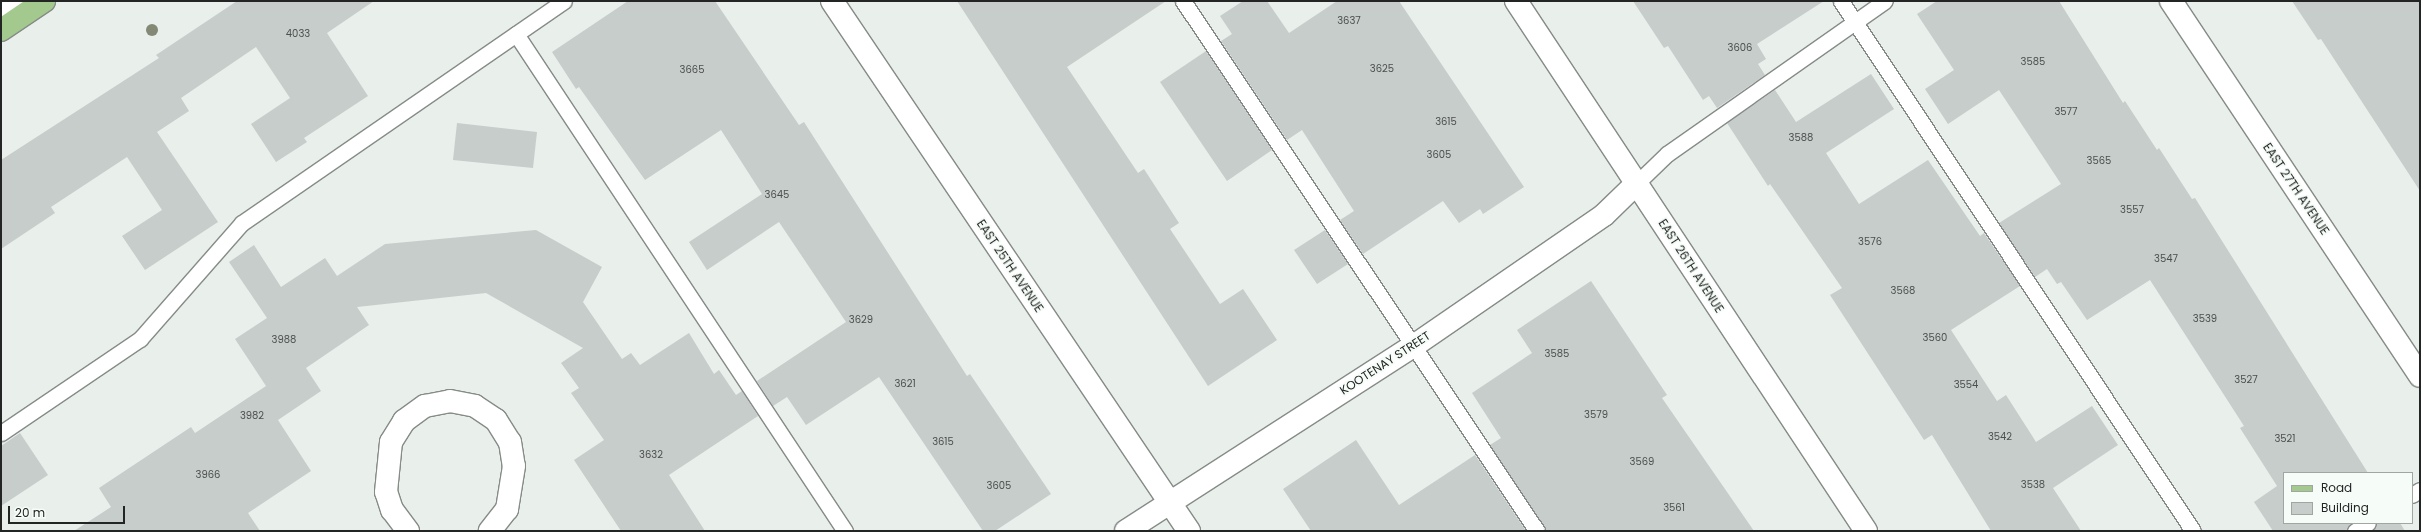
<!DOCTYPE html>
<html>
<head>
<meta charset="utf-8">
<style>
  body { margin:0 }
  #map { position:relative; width:2421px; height:532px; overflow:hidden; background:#e9efeb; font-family:Poppins,sans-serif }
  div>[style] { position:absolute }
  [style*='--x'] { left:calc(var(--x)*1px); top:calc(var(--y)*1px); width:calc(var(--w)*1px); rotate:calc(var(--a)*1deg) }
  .building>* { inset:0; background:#c6cdcb }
  .roads { filter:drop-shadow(1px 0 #868b87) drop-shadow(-1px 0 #868b87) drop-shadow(0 1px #868b87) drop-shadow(0 -1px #868b87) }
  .service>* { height:15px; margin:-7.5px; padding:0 7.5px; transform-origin:7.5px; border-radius:7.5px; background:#fff }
  .minor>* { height:22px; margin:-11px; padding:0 11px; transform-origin:11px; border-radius:11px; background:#fff }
  .tertiary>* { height:22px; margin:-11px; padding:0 11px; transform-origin:11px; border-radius:11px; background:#fff }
  .primary>* { height:22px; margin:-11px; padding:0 11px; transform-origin:11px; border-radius:11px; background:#a4c98f }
  .trees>* { width:12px; height:12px; margin:-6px; border-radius:50%; background:#848975 }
  span { translate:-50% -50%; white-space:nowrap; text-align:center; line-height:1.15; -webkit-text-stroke:3.5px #f6fcf8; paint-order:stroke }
  .number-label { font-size:10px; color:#4c4f4e }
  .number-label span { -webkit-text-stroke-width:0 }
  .street-label { font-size:12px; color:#232524 }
  .frame { position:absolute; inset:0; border:2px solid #232524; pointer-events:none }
  .legend { position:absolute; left:2283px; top:472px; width:130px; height:52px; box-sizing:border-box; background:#f6fcf8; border:1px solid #a2a6a3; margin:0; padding:5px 7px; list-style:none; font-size:12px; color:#232524 }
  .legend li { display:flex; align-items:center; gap:8px; height:20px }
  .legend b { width:20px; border:1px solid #a2a6a3 }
  .scale { position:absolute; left:8px; top:506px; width:117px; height:18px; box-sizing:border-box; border:2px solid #232524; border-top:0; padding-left:5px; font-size:12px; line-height:14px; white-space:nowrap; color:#232524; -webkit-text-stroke:3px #f6fcf8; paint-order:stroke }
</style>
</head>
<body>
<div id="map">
  <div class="building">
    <i style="clip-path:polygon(237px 1px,374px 1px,327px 33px,368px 96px,304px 138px,307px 142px,276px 162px,251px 124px,290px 98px,256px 47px,181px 98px,189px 111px,157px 132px,218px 222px,145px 270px,122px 236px,162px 210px,127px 157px,51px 207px,55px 213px,1px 249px,1px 160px,159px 58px,156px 55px)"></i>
    <i style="clip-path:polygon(628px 1px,715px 1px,799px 125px,804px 122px,967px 376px,970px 374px,1051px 494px,995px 531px,983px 531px,879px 377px,806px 425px,787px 397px,773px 406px,757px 381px,846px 322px,779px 222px,707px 270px,689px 242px,762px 194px,721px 130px,645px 180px,579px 87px,576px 89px,552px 52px)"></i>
    <i style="clip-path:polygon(957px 1px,1166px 1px,1067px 67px,1138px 173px,1144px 169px,1179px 223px,1170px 229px,1220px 304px,1243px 289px,1277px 340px,1208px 386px)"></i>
    <i style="clip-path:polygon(1243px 1px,1267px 1px,1289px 33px,1337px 1px,1399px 1px,1524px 187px,1483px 214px,1480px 209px,1459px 223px,1443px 201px,1363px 254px,1340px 220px,1354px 211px,1302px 130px,1287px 140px,1221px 41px,1232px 34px,1220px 16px)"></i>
    <i style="clip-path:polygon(1633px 1px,1824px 1px,1757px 44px,1766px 59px,1758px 64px,1765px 75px,1717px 108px,1709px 96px,1703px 100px,1668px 46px,1664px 48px)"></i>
    <i style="clip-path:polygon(1937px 1px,2059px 1px,2123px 103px,2125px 101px,2157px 150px,2159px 148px,2192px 199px,2195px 198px,2368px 473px,2284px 473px,2284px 523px,2351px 523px,2346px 531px,2273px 531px,2254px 502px,2277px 486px,2240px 428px,2244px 426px,2150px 280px,2087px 320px,2061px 282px,2057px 284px,2047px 269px,2035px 277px,1999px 223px,2061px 184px,1999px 90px,1948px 124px,1925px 89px,1954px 70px,1917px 14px)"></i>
    <i style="clip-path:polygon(2292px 1px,2420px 1px,2420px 191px,2321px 39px,2318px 40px)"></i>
    <i style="clip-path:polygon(1206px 51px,1272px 150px,1227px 181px,1160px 82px)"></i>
    <i style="clip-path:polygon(1871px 74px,1894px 109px,1826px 153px,1859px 204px,1928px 160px,1980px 236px,1984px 233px,2020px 286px,1951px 330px,1997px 401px,2006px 395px,2036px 442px,2092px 406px,2118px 445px,2053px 488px,2081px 531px,1991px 531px,1932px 435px,1924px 440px,1830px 295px,1842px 288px,1770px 184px,1768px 186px,1727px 123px,1775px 90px,1796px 122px)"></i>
    <i style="clip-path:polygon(457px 123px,537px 132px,533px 168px,453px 160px)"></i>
    <i style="clip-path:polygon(536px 230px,602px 267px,583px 302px,622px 359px,631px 353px,640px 365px,689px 333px,714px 374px,719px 370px,736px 395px,742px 391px,758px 416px,669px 475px,705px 531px,621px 531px,574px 460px,604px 440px,571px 393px,579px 388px,561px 363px,583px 348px,486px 293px,357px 307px,369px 325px,306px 368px,321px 391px,278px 420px,311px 471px,248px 513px,260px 531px,74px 531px,111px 507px,99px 488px,191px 427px,195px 433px,266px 386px,235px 339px,267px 318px,229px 262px,254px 245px,281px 287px,325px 258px,337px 276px,385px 244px)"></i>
    <i style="clip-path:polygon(1325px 230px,1348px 264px,1317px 284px,1294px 250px)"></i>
    <i style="clip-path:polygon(1591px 281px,1667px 395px,1662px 398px,1754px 531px,1546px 531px,1490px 445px,1501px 438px,1472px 393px,1532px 353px,1517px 330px)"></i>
    <i style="clip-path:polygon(20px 433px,48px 475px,1px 506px,1px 446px)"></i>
    <i style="clip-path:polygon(1356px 440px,1399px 505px,1475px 455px,1526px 531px,1311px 531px,1283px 489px)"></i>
    <i style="clip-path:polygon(2377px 523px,2400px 523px,2405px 531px,2372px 531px)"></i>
  </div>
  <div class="roads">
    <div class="service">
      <i style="--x:1183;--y:1;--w:637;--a:56.26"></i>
      <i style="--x:1841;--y:1;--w:636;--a:56.41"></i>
      <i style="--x:516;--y:34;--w:596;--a:56.5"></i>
      <i style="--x:1636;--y:184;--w:43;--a:-44.1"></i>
      <i style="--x:1667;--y:154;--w:266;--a:-35.1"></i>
      <i style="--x:1;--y:433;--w:168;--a:-34.1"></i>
      <i style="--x:140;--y:339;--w:154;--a:-48.7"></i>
      <i style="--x:242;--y:223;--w:391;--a:-34.6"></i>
      <i style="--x:2412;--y:495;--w:9;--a:-32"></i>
      <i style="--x:2355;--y:531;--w:15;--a:-32"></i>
    </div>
    <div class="minor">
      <i style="--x:832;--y:1;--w:639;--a:56.04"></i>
      <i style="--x:1516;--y:1;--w:635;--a:56.56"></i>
      <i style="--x:2171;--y:1;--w:450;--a:56.4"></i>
      <i style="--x:408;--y:531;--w:26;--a:-127"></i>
      <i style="--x:392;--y:510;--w:19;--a:-108"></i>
      <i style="--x:386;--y:492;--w:50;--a:-84.3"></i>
      <i style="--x:391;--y:442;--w:25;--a:-58"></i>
      <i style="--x:404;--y:421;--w:26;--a:-36"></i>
      <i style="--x:425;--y:406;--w:25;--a:-11"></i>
      <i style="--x:450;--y:401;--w:25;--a:11"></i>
      <i style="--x:475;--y:406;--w:25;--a:34"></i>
      <i style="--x:496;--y:420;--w:26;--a:58"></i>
      <i style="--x:510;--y:442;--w:24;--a:81"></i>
      <i style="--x:514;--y:466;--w:44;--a:99.2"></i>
      <i style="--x:507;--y:509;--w:28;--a:128"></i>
      <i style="--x:1126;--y:531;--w:344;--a:-32.8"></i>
      <i style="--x:1415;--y:345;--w:229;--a:-34.5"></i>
      <i style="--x:1604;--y:215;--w:45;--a:-44.1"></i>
    </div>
    <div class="tertiary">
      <i style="--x:1;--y:16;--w:20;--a:-49"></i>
    </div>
    <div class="primary">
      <i style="--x:1;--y:30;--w:52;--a:-34"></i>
    </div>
  </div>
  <div class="trees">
    <i style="left:152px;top:30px"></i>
  </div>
  <div class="number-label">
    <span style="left:1349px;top:21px">3637</span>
    <span style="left:298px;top:34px">4033</span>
    <span style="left:1740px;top:48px">3606</span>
    <span style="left:2033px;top:62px">3585</span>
    <span style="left:1382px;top:69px">3625</span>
    <span style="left:692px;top:70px">3665</span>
    <span style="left:2066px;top:112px">3577</span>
    <span style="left:1446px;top:122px">3615</span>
    <span style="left:1801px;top:138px">3588</span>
    <span style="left:1439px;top:155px">3605</span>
    <span style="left:2099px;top:161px">3565</span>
    <span style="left:777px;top:195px">3645</span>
    <span style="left:2132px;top:210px">3557</span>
    <span style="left:1870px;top:242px">3576</span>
    <span style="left:2166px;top:259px">3547</span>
    <span style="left:1903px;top:291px">3568</span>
    <span style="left:2205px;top:319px">3539</span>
    <span style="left:861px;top:320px">3629</span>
    <span style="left:1935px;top:338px">3560</span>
    <span style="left:284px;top:340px">3988</span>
    <span style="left:1557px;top:354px">3585</span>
    <span style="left:2246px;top:380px">3527</span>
    <span style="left:905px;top:384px">3621</span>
    <span style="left:1966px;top:385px">3554</span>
    <span style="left:1596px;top:415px">3579</span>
    <span style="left:252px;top:416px">3982</span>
    <span style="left:2000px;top:437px">3542</span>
    <span style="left:2285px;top:439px">3521</span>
    <span style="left:943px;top:442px">3615</span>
    <span style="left:651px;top:455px">3632</span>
    <span style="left:1642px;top:462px">3569</span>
    <span style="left:208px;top:475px">3966</span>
    <span style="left:2033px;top:485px">3538</span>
    <span style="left:999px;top:486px">3605</span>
    <span style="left:1674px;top:508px">3561</span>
  </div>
  <div class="street-label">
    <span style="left:2296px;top:189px;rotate:56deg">EAST 27TH AVENUE</span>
    <span style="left:1010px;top:266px;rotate:56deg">EAST 25TH AVENUE</span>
    <span style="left:1691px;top:266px;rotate:57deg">EAST 26TH AVENUE</span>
    <span style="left:1385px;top:363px;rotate:-33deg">KOOTENAY STREET</span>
  </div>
  <div class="frame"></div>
  <ul class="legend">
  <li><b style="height:5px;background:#a4c98f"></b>Road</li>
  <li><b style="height:11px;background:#c6cdcb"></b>Building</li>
  </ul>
  <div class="scale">20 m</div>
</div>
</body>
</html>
